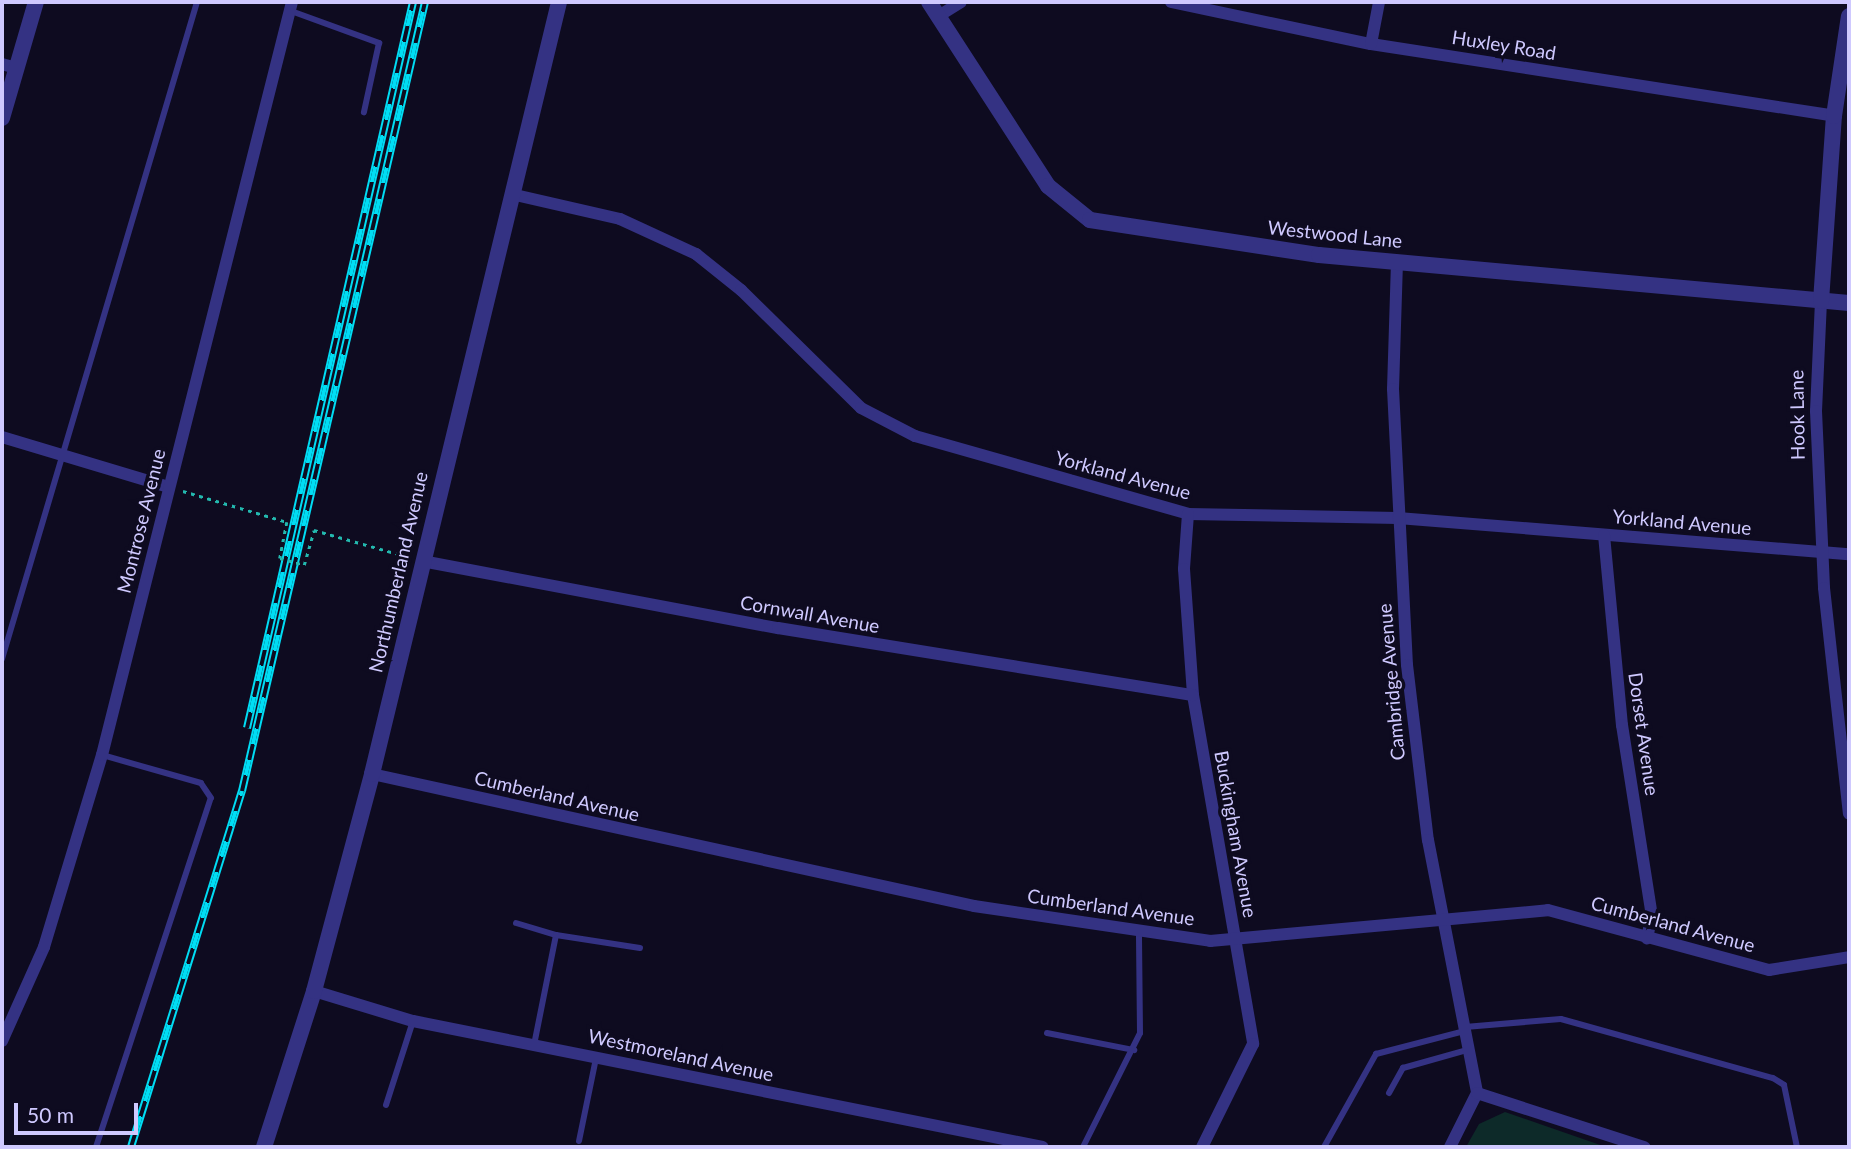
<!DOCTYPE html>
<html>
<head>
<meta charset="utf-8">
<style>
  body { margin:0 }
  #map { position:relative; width:1851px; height:1149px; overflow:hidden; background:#0e0b20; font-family:Lato,sans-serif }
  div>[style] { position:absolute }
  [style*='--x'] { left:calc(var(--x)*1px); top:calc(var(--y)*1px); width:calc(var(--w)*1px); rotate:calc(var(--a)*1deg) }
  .green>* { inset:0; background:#0d2a29 }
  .path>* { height:2.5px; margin-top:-1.25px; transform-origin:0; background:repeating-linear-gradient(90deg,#23b9af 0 3.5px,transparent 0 8.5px) }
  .service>* { height:6px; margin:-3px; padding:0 3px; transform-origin:3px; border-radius:3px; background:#343283 }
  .minor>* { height:12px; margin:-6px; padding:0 6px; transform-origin:6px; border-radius:6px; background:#343283 }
  .tertiary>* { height:16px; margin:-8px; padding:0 8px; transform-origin:8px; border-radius:8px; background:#343283 }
  .rail>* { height:8px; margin-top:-4px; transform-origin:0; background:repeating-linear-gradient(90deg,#0e0b20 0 16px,#00ddf4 0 32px); box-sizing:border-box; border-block:2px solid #00ddf4 }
  .path-bridge>* { height:2.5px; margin-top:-1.25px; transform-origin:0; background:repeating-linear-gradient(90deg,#23b9af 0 3.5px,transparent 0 8.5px) }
  span { translate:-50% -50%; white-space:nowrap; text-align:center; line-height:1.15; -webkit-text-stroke:7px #0e0b20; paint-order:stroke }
  .street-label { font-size:19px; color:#cfc9ff }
  .frame { position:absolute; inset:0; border:4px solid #cfc9ff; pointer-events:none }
  .scale { position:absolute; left:14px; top:1103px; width:124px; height:32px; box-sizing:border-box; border:4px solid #cfc9ff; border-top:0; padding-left:9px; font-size:21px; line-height:24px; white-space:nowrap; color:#cfc9ff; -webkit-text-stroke:5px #0e0b20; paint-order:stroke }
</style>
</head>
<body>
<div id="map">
  <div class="green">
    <i style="clip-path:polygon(1505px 1112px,1606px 1147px,1466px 1147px,1479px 1124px)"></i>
  </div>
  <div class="path">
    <i style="--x:183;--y:491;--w:109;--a:16.6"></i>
    <i style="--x:287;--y:522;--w:37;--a:101"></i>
    <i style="--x:304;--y:565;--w:36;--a:-74"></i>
    <i style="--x:314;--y:530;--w:99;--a:15.9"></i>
  </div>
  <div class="service">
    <i style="--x:291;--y:11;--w:94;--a:20"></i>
    <i style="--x:379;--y:43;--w:71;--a:102.3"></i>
    <i style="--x:2;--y:659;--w:685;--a:-73.47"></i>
    <i style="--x:516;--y:923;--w:42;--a:16.7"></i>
    <i style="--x:556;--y:935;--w:112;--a:101.3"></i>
    <i style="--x:556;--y:935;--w:85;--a:8.8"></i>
    <i style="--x:1465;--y:1027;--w:96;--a:-4.8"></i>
    <i style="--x:1561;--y:1019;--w:220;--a:15.6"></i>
    <i style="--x:1773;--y:1078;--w:13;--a:32"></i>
    <i style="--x:1784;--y:1085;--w:63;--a:78.2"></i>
    <i style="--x:1047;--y:1033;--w:89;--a:11.1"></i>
    <i style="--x:1389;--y:1093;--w:29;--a:-61"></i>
    <i style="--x:1403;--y:1068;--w:66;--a:-15.7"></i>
    <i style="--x:386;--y:1105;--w:88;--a:-72.2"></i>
    <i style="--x:579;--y:1141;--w:85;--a:-78.4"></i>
    <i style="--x:96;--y:1147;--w:367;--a:-71.8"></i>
    <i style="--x:211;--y:798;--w:18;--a:-124"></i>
    <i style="--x:201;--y:783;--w:103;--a:-164.2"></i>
    <i style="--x:1083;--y:1147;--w:127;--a:-63.4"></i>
    <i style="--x:1140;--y:1033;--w:101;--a:-90.6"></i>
    <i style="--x:1324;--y:1147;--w:107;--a:-60.8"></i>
    <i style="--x:1376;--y:1054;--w:91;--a:-14.6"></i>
  </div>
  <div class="minor">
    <i style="--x:1171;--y:2;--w:204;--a:11.9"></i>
    <i style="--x:1371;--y:44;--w:469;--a:8.8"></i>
    <i style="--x:937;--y:17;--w:28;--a:-32"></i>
    <i style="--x:1371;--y:44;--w:43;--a:-79.2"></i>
    <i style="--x:2;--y:64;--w:15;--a:16"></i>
    <i style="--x:511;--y:194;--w:112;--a:12.9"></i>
    <i style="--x:620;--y:219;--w:84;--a:24.7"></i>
    <i style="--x:696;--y:254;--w:58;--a:38.7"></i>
    <i style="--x:741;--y:290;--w:168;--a:44.5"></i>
    <i style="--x:861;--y:408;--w:61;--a:27.4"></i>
    <i style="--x:915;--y:436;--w:284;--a:15.9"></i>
    <i style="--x:1188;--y:514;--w:210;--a:1.1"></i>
    <i style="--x:1398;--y:518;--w:452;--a:4.6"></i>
    <i style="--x:1397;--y:262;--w:127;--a:91.8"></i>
    <i style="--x:1393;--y:389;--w:276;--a:87.1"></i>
    <i style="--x:1407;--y:665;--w:176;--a:83.2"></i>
    <i style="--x:1428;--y:840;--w:258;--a:79"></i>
    <i style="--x:1477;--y:1093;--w:60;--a:116.6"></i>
    <i style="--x:1821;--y:301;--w:110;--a:92.6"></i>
    <i style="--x:1816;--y:411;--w:177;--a:87.4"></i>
    <i style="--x:1824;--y:588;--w:227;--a:83.7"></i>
    <i style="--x:2;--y:437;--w:174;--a:16.7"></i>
    <i style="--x:1188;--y:514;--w:55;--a:94.2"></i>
    <i style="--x:1184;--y:569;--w:126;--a:85.9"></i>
    <i style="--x:1193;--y:695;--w:354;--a:80.2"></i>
    <i style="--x:1253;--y:1044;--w:115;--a:116.3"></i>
    <i style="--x:1604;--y:535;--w:191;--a:84.6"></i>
    <i style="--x:1622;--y:725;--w:193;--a:81.1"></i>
    <i style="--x:1652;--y:916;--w:23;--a:103"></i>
    <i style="--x:422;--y:561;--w:362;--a:10.7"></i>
    <i style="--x:778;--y:628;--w:420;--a:9.2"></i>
    <i style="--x:372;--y:774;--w:616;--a:12.37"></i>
    <i style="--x:974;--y:906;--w:239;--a:8.4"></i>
    <i style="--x:1210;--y:941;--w:339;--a:-5.2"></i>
    <i style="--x:1548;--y:910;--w:229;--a:15.2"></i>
    <i style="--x:1769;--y:970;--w:81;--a:-9.2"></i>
    <i style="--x:314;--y:991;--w:103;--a:16.9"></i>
    <i style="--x:413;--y:1021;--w:642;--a:11.31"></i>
    <i style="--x:2;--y:1041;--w:103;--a:-65.9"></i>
    <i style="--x:44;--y:947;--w:201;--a:-73.2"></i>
    <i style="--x:102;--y:755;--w:777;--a:-75.84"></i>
    <i style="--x:1477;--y:1093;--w:176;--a:17.9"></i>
  </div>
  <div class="tertiary">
    <i style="--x:929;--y:2;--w:219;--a:57.1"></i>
    <i style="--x:1048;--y:186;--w:54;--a:39"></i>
    <i style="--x:1090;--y:220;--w:232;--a:8.7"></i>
    <i style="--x:1319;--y:255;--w:532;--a:5.17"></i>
    <i style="--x:2;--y:118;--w:121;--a:-73.7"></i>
    <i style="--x:1821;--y:301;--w:185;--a:-86"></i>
    <i style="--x:1834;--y:116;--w:101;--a:-81.5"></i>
    <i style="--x:264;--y:1147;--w:164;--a:-72.2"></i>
    <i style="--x:314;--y:991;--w:225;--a:-75"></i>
    <i style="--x:372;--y:774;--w:794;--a:-76.38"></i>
  </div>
  <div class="rail">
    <i style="--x:247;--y:728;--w:745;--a:-77.12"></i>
    <i style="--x:131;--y:1147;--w:373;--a:-72.7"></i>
    <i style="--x:242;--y:791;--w:810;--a:-76.94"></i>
  </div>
  <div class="path-bridge">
    <i style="--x:280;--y:558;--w:25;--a:16"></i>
  </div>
  <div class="street-label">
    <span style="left:1504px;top:45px;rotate:9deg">Huxley Road</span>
    <span style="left:1335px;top:234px;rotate:6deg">Westwood Lane</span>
    <span style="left:1797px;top:415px;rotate:-91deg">Hook Lane</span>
    <span style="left:1123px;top:475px;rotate:15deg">Yorkland Avenue</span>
    <span style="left:141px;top:521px;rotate:-76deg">Montrose Avenue</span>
    <span style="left:1682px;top:522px;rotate:5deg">Yorkland Avenue</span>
    <span style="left:398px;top:572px;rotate:-77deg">Northumberland Avenue</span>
    <span style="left:810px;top:614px;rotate:10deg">Cornwall Avenue</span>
    <span style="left:1391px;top:682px;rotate:-95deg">Cambridge Avenue</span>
    <span style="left:1644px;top:734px;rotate:82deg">Dorset Avenue</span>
    <span style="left:557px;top:796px;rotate:13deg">Cumberland Avenue</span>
    <span style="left:1236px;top:834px;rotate:80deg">Buckingham Avenue</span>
    <span style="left:1111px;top:907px;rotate:8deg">Cumberland Avenue</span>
    <span style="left:1673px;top:924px;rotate:15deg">Cumberland Avenue</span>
    <span style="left:681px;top:1055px;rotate:12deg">Westmoreland Avenue</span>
  </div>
  <div class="frame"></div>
  <div class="scale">50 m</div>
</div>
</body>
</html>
